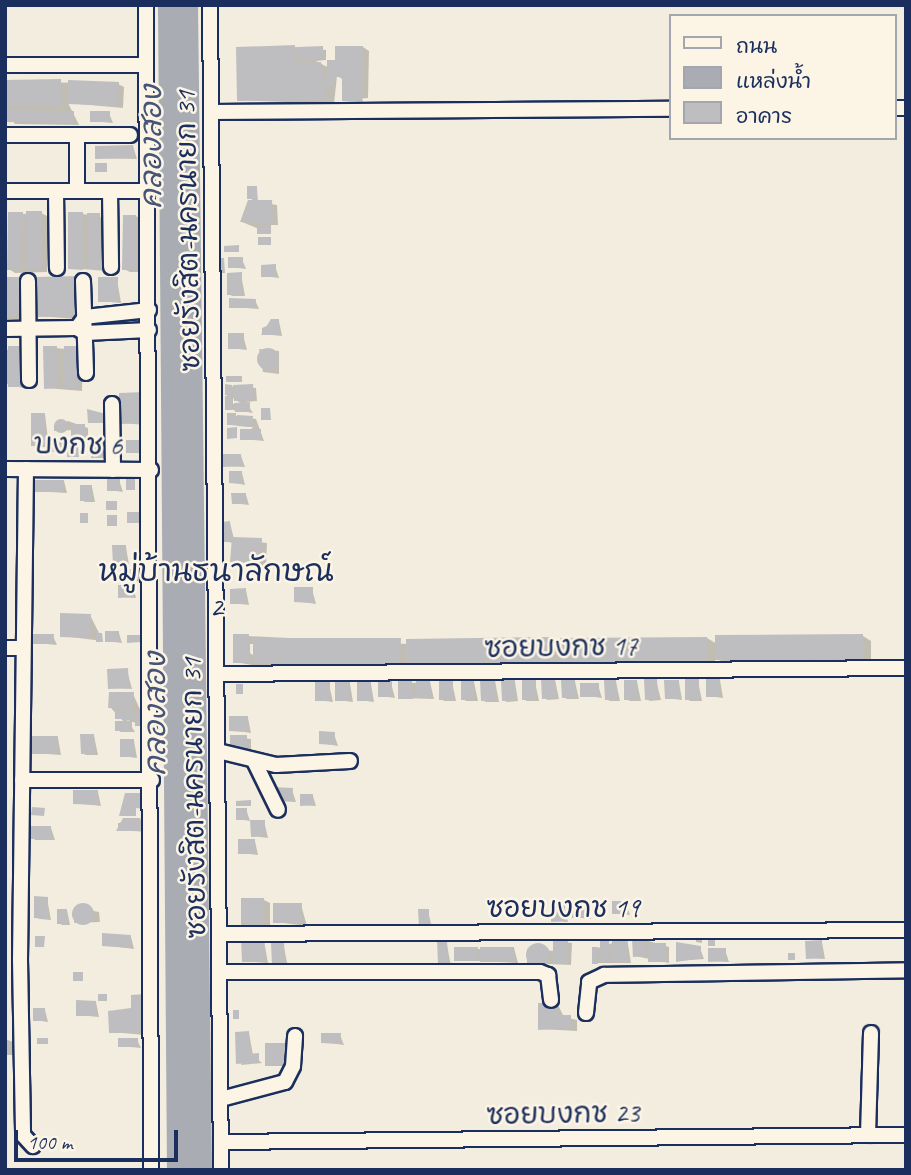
<!DOCTYPE html>
<html>
<head>
<meta charset="utf-8">
<style>
  body { margin:0 }
  #map { position:relative; width:911px; height:1175px; overflow:hidden; background:#f3ede0; font-family:Caveat,"Playpen Sans Thai",sans-serif }
  div>[style] { position:absolute }
  [style*='--x'] { left:calc(var(--x)*1px); top:calc(var(--y)*1px); width:calc(var(--w)*1px); rotate:calc(var(--a)*1deg) }
  .water>* { inset:0; background:#a9acb3 }
  .shadow>* { inset:0; background:#0003 }
  .building>* { inset:0; background:#bebec0 }
  .round { border-radius:50% }
  .roads { filter:drop-shadow(2px 0 #1b2f5e) drop-shadow(-2px 0 #1b2f5e) drop-shadow(0 2px #1b2f5e) drop-shadow(0 -2px #1b2f5e) }
  .minor>* { height:14px; margin:-7px; padding:0 7px; transform-origin:7px; border-radius:7px; background:#fcf5e5 }
  span { translate:-50% -50%; white-space:nowrap; text-align:center; line-height:1.15; -webkit-text-stroke:5px #fcf5e5; paint-order:stroke }
  .street-label { font-size:28px; color:#1b2f5e }
  .water-label { font-size:30px; color:#465478; font-style:italic }
  .neighbourhood-label { font-size:30px; color:#1b2f5e }
  .frame { position:absolute; inset:0; border:7px solid #1b2f5e; pointer-events:none }
  .legend { position:absolute; left:669px; top:14px; width:228px; height:126px; box-sizing:border-box; background:#fcf5e5; border:2px solid #a2a6af; margin:0; padding:9px 12px; list-style:none; font-size:21px; color:#1b2f5e }
  .legend li { display:flex; align-items:center; gap:14px; height:35px }
  .legend b { width:35px; border:2px solid #a2a6af }
  .scale { position:absolute; left:14px; top:1130px; width:164px; height:32px; box-sizing:border-box; border:4px solid #1b2f5e; border-top:0; padding-left:9px; font-size:21px; line-height:24px; white-space:nowrap; color:#1b2f5e; -webkit-text-stroke:5px #fcf5e5; paint-order:stroke }
</style>
</head>
<body>
<div id="map">
  <div class="water">
    <i style="clip-path:polygon(158px 5px,198px 5px,212px 1170px,167px 1170px)"></i>
  </div>
  <div class="shadow">
    <i style="clip-path:polygon(294px 47px,326px 50px,326px 60px,316px 61px,329px 68px,363px 47px,369px 51px,368px 98px,343px 100px,344px 80px,337px 76px,334px 104px,239px 100px)"></i>
    <i style="clip-path:polygon(5px 81px,118px 84px,124px 87px,123px 108px,68px 103px,79px 125px,15px 124px,5px 110px)"></i>
    <i style="clip-path:polygon(109px 113px,113px 123px,91px 121px)"></i>
    <i style="clip-path:polygon(133px 146px,137px 159px,97px 158px)"></i>
    <i style="clip-path:polygon(257px 188px,258px 202px,277px 205px,278px 225px,271px 225px,271px 234px,242px 222px)"></i>
    <i style="clip-path:polygon(41px 213px,47px 216px,47px 272px,15px 273px,9px 269px,22px 214px)"></i>
    <i style="clip-path:polygon(83px 214px,105px 218px,106px 271px,70px 268px)"></i>
    <i style="clip-path:polygon(136px 216px,142px 220px,142px 272px,130px 272px,124px 269px)"></i>
    <i style="clip-path:polygon(242px 259px,246px 269px,230px 267px)"></i>
    <i style="clip-path:polygon(275px 266px,279px 278px,263px 276px)"></i>
    <i style="clip-path:polygon(241px 274px,245px 296px,232px 296px,229px 294px)"></i>
    <i style="clip-path:polygon(5px 279px,33px 320px,5px 320px)"></i>
    <i style="clip-path:polygon(37px 279px,90px 320px,38px 316px)"></i>
    <i style="clip-path:polygon(117px 279px,121px 303px,99px 301px)"></i>
    <i style="clip-path:polygon(255px 300px,259px 309px,231px 307px)"></i>
    <i style="clip-path:polygon(279px 321px,282px 336px,262px 334px,262px 328px)"></i>
    <i style="clip-path:polygon(243px 335px,247px 350px,230px 348px)"></i>
    <i style="clip-path:polygon(21px 348px,26px 351px,27px 389px,7px 384px,5px 390px,5px 350px)"></i>
    <i style="clip-path:polygon(56px 348px,83px 351px,82px 391px,46px 388px)"></i>
    <i style="clip-path:polygon(259px 349px,279px 351px,279px 374px,263px 372px)"></i>
    <i style="clip-path:polygon(evenodd,227px 386px,256px 388px,257px 401px,246px 402px,253px 413px,227px 409px,227px 386px,233px 398px,242px 404px,233px 404px,233px 398px)"></i>
    <i style="clip-path:polygon(121px 395px,149px 406px,139px 407px,146px 411px,146px 425px,121px 423px)"></i>
    <i style="clip-path:polygon(45px 415px,49px 447px,37px 447px,33px 445px)"></i>
    <i style="clip-path:polygon(229px 415px,256px 419px,264px 441px,242px 439px,253px 427px,230px 425px)"></i>
    <i style="clip-path:polygon(68px 421px,88px 428px,88px 439px,76px 439px,73px 430px,54px 431px,54px 425px)"></i>
    <i style="clip-path:polygon(241px 456px,245px 467px,225px 466px)"></i>
    <i style="clip-path:polygon(242px 473px,245px 485px,230px 482px)"></i>
    <i style="clip-path:polygon(119px 480px,123px 492px,109px 490px)"></i>
    <i style="clip-path:polygon(64px 481px,67px 493px,33px 491px)"></i>
    <i style="clip-path:polygon(92px 487px,95px 502px,85px 502px,82px 500px)"></i>
    <i style="clip-path:polygon(246px 495px,249px 505px,233px 503px)"></i>
    <i style="clip-path:polygon(230px 523px,234px 539px,267px 543px,266px 566px,232px 561px,233px 543px,224px 541px)"></i>
    <i style="clip-path:polygon(126px 547px,129px 565px,118px 566px,114px 564px)"></i>
    <i style="clip-path:polygon(139px 570px,143px 582px,128px 580px)"></i>
    <i style="clip-path:polygon(133px 586px,136px 598px,119px 597px)"></i>
    <i style="clip-path:polygon(312px 589px,316px 604px,295px 601px)"></i>
    <i style="clip-path:polygon(246px 590px,249px 605px,232px 603px)"></i>
    <i style="clip-path:polygon(90px 615px,103px 641px,62px 636px)"></i>
    <i style="clip-path:polygon(119px 633px,122px 643px,107px 641px)"></i>
    <i style="clip-path:polygon(53px 636px,57px 645px,35px 643px)"></i>
    <i style="clip-path:polygon(evenodd,248px 636px,408px 644px,707px 638px,717px 644px,863px 636px,871px 641px,871px 662px,725px 663px,715px 658px,715px 665px,263px 667px,235px 662px,248px 636px,250px 644px,254px 644px,254px 656px,250px 653px,250px 644px)"></i>
    <i style="clip-path:polygon(127px 670px,132px 689px,110px 688px)"></i>
    <i style="clip-path:polygon(555px 680px,559px 699px,548px 700px,544px 698px)"></i>
    <i style="clip-path:polygon(656px 680px,661px 700px,650px 701px,647px 699px)"></i>
    <i style="clip-path:polygon(720px 680px,723px 698px,708px 696px)"></i>
    <i style="clip-path:polygon(495px 681px,499px 702px,486px 702px,482px 700px)"></i>
    <i style="clip-path:polygon(698px 681px,702px 701px,690px 701px,687px 699px)"></i>
    <i style="clip-path:polygon(430px 682px,434px 699px,400px 698px,412px 683px)"></i>
    <i style="clip-path:polygon(452px 682px,456px 701px,444px 701px,441px 699px)"></i>
    <i style="clip-path:polygon(474px 682px,478px 701px,466px 701px,463px 699px)"></i>
    <i style="clip-path:polygon(515px 682px,518px 701px,507px 702px,503px 700px)"></i>
    <i style="clip-path:polygon(535px 682px,539px 701px,527px 701px,523px 699px)"></i>
    <i style="clip-path:polygon(575px 682px,579px 699px,567px 699px,564px 697px)"></i>
    <i style="clip-path:polygon(616px 682px,620px 701px,610px 701px,606px 699px)"></i>
    <i style="clip-path:polygon(637px 682px,641px 701px,630px 701px,626px 699px)"></i>
    <i style="clip-path:polygon(679px 682px,682px 700px,666px 698px)"></i>
    <i style="clip-path:polygon(391px 683px,395px 698px,380px 696px)"></i>
    <i style="clip-path:polygon(329px 684px,333px 702px,317px 700px)"></i>
    <i style="clip-path:polygon(350px 684px,353px 702px,337px 700px)"></i>
    <i style="clip-path:polygon(371px 684px,374px 702px,359px 700px)"></i>
    <i style="clip-path:polygon(598px 685px,602px 698px,580px 695px)"></i>
    <i style="clip-path:polygon(133px 694px,148px 727px,127px 720px,135px 732px,120px 732px,124px 722px,110px 707px)"></i>
    <i style="clip-path:polygon(248px 718px,251px 733px,230px 730px)"></i>
    <i style="clip-path:polygon(334px 734px,338px 746px,321px 743px)"></i>
    <i style="clip-path:polygon(94px 736px,98px 755px,86px 755px,82px 753px)"></i>
    <i style="clip-path:polygon(232px 737px,251px 739px,251px 752px,235px 752px)"></i>
    <i style="clip-path:polygon(58px 738px,61px 755px,33px 753px)"></i>
    <i style="clip-path:polygon(134px 741px,137px 758px,122px 756px)"></i>
    <i style="clip-path:polygon(292px 790px,296px 802px,277px 801px)"></i>
    <i style="clip-path:polygon(98px 792px,101px 806px,74px 803px)"></i>
    <i style="clip-path:polygon(313px 796px,316px 806px,302px 805px)"></i>
    <i style="clip-path:polygon(246px 809px,250px 821px,238px 819px)"></i>
    <i style="clip-path:polygon(264px 821px,268px 838px,253px 836px)"></i>
    <i style="clip-path:polygon(144px 822px,148px 832px,118px 830px,118px 823px)"></i>
    <i style="clip-path:polygon(31px 828px,51px 828px,55px 840px,35px 840px)"></i>
    <i style="clip-path:polygon(255px 841px,258px 855px,240px 853px)"></i>
    <i style="clip-path:polygon(47px 898px,51px 920px,40px 919px,36px 917px)"></i>
    <i style="clip-path:polygon(264px 900px,270px 903px,270px 927px,243px 924px)"></i>
    <i style="clip-path:polygon(588px 902px,591px 919px,574px 917px)"></i>
    <i style="clip-path:polygon(626px 903px,630px 915px,613px 913px)"></i>
    <i style="clip-path:polygon(301px 905px,307px 926px,275px 922px)"></i>
    <i style="clip-path:polygon(564px 905px,568px 922px,553px 921px)"></i>
    <i style="clip-path:polygon(74px 907px,99px 912px,100px 922px,74px 923px)"></i>
    <i style="clip-path:polygon(67px 910px,70px 925px,62px 925px,59px 923px)"></i>
    <i style="clip-path:polygon(428px 911px,432px 928px,424px 928px)"></i>
    <i style="clip-path:polygon(131px 937px,134px 949px,104px 945px)"></i>
    <i style="clip-path:polygon(627px 938px,631px 963px,595px 963px,598px 948px)"></i>
    <i style="clip-path:polygon(696px 938px,702px 939px,702px 943px,696px 942px)"></i>
    <i style="clip-path:polygon(446px 940px,451px 966px,443px 966px)"></i>
    <i style="clip-path:polygon(645px 940px,669px 947px,669px 963px,635px 956px)"></i>
    <i style="clip-path:polygon(264px 941px,268px 963px,243px 961px)"></i>
    <i style="clip-path:polygon(555px 941px,572px 943px,571px 965px,527px 963px,527px 949px,555px 951px)"></i>
    <i style="clip-path:polygon(822px 942px,825px 959px,808px 958px)"></i>
    <i style="clip-path:polygon(283px 943px,288px 967px,277px 967px)"></i>
    <i style="clip-path:polygon(700px 948px,704px 959px,678px 961px)"></i>
    <i style="clip-path:polygon(478px 949px,514px 948px,518px 963px,456px 960px)"></i>
    <i style="clip-path:polygon(725px 950px,729px 962px,710px 961px)"></i>
    <i style="clip-path:polygon(146px 996px,145px 1035px,111px 1032px,133px 1009px)"></i>
    <i style="clip-path:polygon(96px 1002px,99px 1017px,77px 1015px)"></i>
    <i style="clip-path:polygon(558px 1005px,564px 1017px,577px 1020px,577px 1031px,540px 1029px)"></i>
    <i style="clip-path:polygon(45px 1010px,48px 1022px,35px 1020px)"></i>
    <i style="clip-path:polygon(249px 1033px,253px 1055px,262px 1063px,241px 1065px)"></i>
    <i style="clip-path:polygon(340px 1035px,344px 1045px,323px 1042px)"></i>
    <i style="clip-path:polygon(5px 1039px,13px 1042px,13px 1055px,5px 1055px)"></i>
    <i style="clip-path:polygon(137px 1040px,141px 1048px,120px 1046px)"></i>
  </div>
  <div class="building">
    <i style="clip-path:polygon(295px 45px,295px 63px,321px 62px,327px 100px,237px 101px,236px 47px)"></i>
    <i style="clip-path:polygon(323px 46px,323px 59px,297px 60px,297px 47px)"></i>
    <i style="clip-path:polygon(335px 46px,363px 46px,362px 95px,353px 95px,362px 96px,363px 103px,342px 101px,342px 78px,353px 77px,335px 77px,335px 66px,334px 87px,326px 87px,327px 60px,335px 60px)"></i>
    <i style="clip-path:polygon(61px 79px,61px 106px,5px 106px,5px 80px)"></i>
    <i style="clip-path:polygon(68px 80px,119px 82px,118px 106px,67px 104px)"></i>
    <i style="clip-path:polygon(7px 110px,74px 111px,74px 123px,7px 122px)"></i>
    <i style="clip-path:polygon(90px 111px,110px 111px,110px 122px,90px 122px)"></i>
    <i style="clip-path:polygon(133px 145px,134px 158px,95px 159px,95px 146px)"></i>
    <i style="clip-path:polygon(95px 163px,107px 163px,107px 172px,95px 172px)"></i>
    <i style="clip-path:polygon(247px 186px,257px 186px,257px 199px,247px 199px)"></i>
    <i style="clip-path:polygon(248px 200px,272px 200px,273px 223px,240px 222px)"></i>
    <i style="clip-path:polygon(26px 211px,42px 211px,42px 269px,26px 269px)"></i>
    <i style="clip-path:polygon(8px 212px,23px 212px,22px 270px,7px 270px)"></i>
    <i style="clip-path:polygon(68px 212px,83px 212px,83px 270px,68px 269px)"></i>
    <i style="clip-path:polygon(87px 213px,100px 213px,101px 269px,88px 269px)"></i>
    <i style="clip-path:polygon(123px 215px,136px 215px,136px 270px,122px 270px)"></i>
    <i style="clip-path:polygon(257px 225px,271px 225px,270px 234px,257px 234px)"></i>
    <i style="clip-path:polygon(258px 237px,271px 237px,271px 245px,258px 245px)"></i>
    <i style="clip-path:polygon(239px 245px,239px 252px,224px 252px,224px 246px)"></i>
    <i style="clip-path:polygon(228px 257px,243px 257px,243px 268px,228px 268px)"></i>
    <i style="clip-path:polygon(221px 258px,224px 258px,225px 273px,221px 273px)"></i>
    <i style="clip-path:polygon(276px 264px,276px 277px,261px 277px,261px 265px)"></i>
    <i style="clip-path:polygon(242px 272px,242px 295px,227px 295px,227px 273px)"></i>
    <i style="clip-path:polygon(82px 276px,83px 316px,36px 317px,35px 277px)"></i>
    <i style="clip-path:polygon(5px 277px,25px 277px,25px 316px,5px 316px)"></i>
    <i style="clip-path:polygon(98px 277px,118px 277px,118px 302px,98px 302px)"></i>
    <i style="clip-path:polygon(229px 298px,256px 299px,255px 308px,229px 308px)"></i>
    <i style="clip-path:polygon(271px 319px,279px 319px,279px 335px,261px 335px)"></i>
    <i style="clip-path:polygon(228px 333px,244px 333px,244px 349px,228px 349px)"></i>
    <i style="clip-path:polygon(8px 346px,21px 346px,21px 387px,8px 387px)"></i>
    <i style="clip-path:polygon(43px 346px,57px 346px,57px 388px,44px 389px)"></i>
    <i style="clip-path:polygon(64px 346px,77px 346px,77px 389px,63px 388px)"></i>
    <i class="round" style="left:257px;top:348px;width:22px;height:22px"></i>
    <i style="clip-path:polygon(226px 376px,242px 376px,242px 382px,226px 382px)"></i>
    <i style="clip-path:polygon(225px 384px,232px 385px,231px 395px,225px 395px)"></i>
    <i style="clip-path:polygon(253px 384px,254px 400px,234px 401px,233px 385px)"></i>
    <i style="clip-path:polygon(145px 392px,146px 405px,123px 406px,143px 407px,143px 423px,119px 424px,119px 393px)"></i>
    <i style="clip-path:polygon(225px 396px,232px 396px,232px 410px,225px 410px)"></i>
    <i style="clip-path:polygon(250px 402px,250px 412px,235px 412px,234px 403px)"></i>
    <i style="clip-path:polygon(261px 408px,270px 408px,271px 420px,261px 420px)"></i>
    <i style="clip-path:polygon(87px 409px,110px 415px,110px 423px,88px 423px)"></i>
    <i style="clip-path:polygon(31px 413px,45px 413px,46px 446px,31px 446px)"></i>
    <i style="clip-path:polygon(227px 413px,236px 413px,236px 425px,227px 425px)"></i>
    <i style="clip-path:polygon(237px 415px,253px 416px,252px 427px,237px 426px)"></i>
    <i class="round" style="left:54px;top:419px;width:14px;height:14px"></i>
    <i style="clip-path:polygon(71px 424px,85px 424px,85px 438px,71px 438px)"></i>
    <i style="clip-path:polygon(237px 427px,237px 438px,227px 439px,227px 428px)"></i>
    <i style="clip-path:polygon(240px 429px,261px 429px,261px 440px,240px 440px)"></i>
    <i style="clip-path:polygon(126px 440px,146px 440px,146px 453px,126px 453px)"></i>
    <i style="clip-path:polygon(63px 441px,63px 451px,51px 452px,51px 442px)"></i>
    <i style="clip-path:polygon(91px 442px,107px 442px,108px 458px,91px 458px)"></i>
    <i style="clip-path:polygon(67px 446px,78px 446px,79px 457px,67px 457px)"></i>
    <i style="clip-path:polygon(223px 454px,241px 454px,242px 466px,223px 467px)"></i>
    <i style="clip-path:polygon(229px 471px,242px 471px,242px 484px,229px 483px)"></i>
    <i style="clip-path:polygon(120px 478px,120px 491px,107px 491px,107px 479px)"></i>
    <i style="clip-path:polygon(126px 479px,135px 479px,135px 490px,126px 490px)"></i>
    <i style="clip-path:polygon(31px 480px,64px 480px,64px 492px,31px 492px)"></i>
    <i style="clip-path:polygon(80px 485px,92px 485px,92px 501px,80px 501px)"></i>
    <i style="clip-path:polygon(231px 493px,246px 493px,246px 504px,232px 504px)"></i>
    <i style="clip-path:polygon(106px 501px,117px 501px,117px 510px,106px 510px)"></i>
    <i style="clip-path:polygon(127px 512px,142px 512px,142px 523px,127px 523px)"></i>
    <i style="clip-path:polygon(80px 513px,88px 513px,88px 523px,80px 523px)"></i>
    <i style="clip-path:polygon(107px 515px,117px 515px,117px 526px,107px 526px)"></i>
    <i style="clip-path:polygon(230px 521px,231px 542px,223px 542px,222px 522px)"></i>
    <i style="clip-path:polygon(232px 537px,262px 538px,261px 563px,230px 562px)"></i>
    <i style="clip-path:polygon(112px 545px,126px 545px,126px 564px,113px 565px)"></i>
    <i style="clip-path:polygon(127px 569px,140px 569px,140px 581px,127px 581px)"></i>
    <i style="clip-path:polygon(118px 585px,133px 585px,133px 597px,118px 598px)"></i>
    <i style="clip-path:polygon(294px 587px,313px 587px,313px 603px,294px 602px)"></i>
    <i style="clip-path:polygon(246px 588px,246px 604px,230px 604px,230px 589px)"></i>
    <i style="clip-path:polygon(60px 613px,91px 614px,90px 638px,60px 637px)"></i>
    <i style="clip-path:polygon(105px 631px,119px 631px,119px 642px,105px 642px)"></i>
    <i style="clip-path:polygon(96px 633px,102px 633px,103px 642px,96px 642px)"></i>
    <i style="clip-path:polygon(33px 634px,54px 634px,53px 644px,33px 644px)"></i>
    <i style="clip-path:polygon(233px 634px,249px 634px,249px 663px,233px 663px)"></i>
    <i style="clip-path:polygon(863px 634px,863px 659px,715px 660px,715px 635px)"></i>
    <i style="clip-path:polygon(127px 635px,140px 635px,141px 642px,127px 643px)"></i>
    <i style="clip-path:polygon(554px 637px,554px 662px,406px 664px,406px 639px)"></i>
    <i style="clip-path:polygon(707px 637px,707px 661px,560px 663px,560px 638px)"></i>
    <i style="clip-path:polygon(253px 638px,401px 638px,400px 664px,253px 663px)"></i>
    <i style="clip-path:polygon(128px 668px,129px 688px,108px 689px,107px 669px)"></i>
    <i style="clip-path:polygon(555px 678px,556px 698px,542px 699px,541px 679px)"></i>
    <i style="clip-path:polygon(657px 678px,658px 699px,645px 700px,644px 679px)"></i>
    <i style="clip-path:polygon(706px 678px,720px 678px,720px 697px,706px 697px)"></i>
    <i style="clip-path:polygon(685px 679px,699px 679px,699px 700px,685px 700px)"></i>
    <i style="clip-path:polygon(416px 680px,430px 680px,431px 698px,416px 698px)"></i>
    <i style="clip-path:polygon(439px 680px,453px 680px,453px 700px,439px 700px)"></i>
    <i style="clip-path:polygon(474px 680px,474px 700px,461px 700px,461px 681px)"></i>
    <i style="clip-path:polygon(480px 680px,495px 680px,496px 701px,481px 701px)"></i>
    <i style="clip-path:polygon(501px 680px,515px 680px,515px 700px,502px 701px)"></i>
    <i style="clip-path:polygon(522px 680px,536px 680px,536px 700px,522px 700px)"></i>
    <i style="clip-path:polygon(561px 680px,575px 680px,576px 698px,562px 698px)"></i>
    <i style="clip-path:polygon(604px 680px,616px 680px,617px 700px,605px 700px)"></i>
    <i style="clip-path:polygon(624px 680px,637px 680px,638px 700px,624px 700px)"></i>
    <i style="clip-path:polygon(664px 680px,679px 680px,679px 699px,665px 699px)"></i>
    <i style="clip-path:polygon(378px 681px,392px 681px,392px 697px,378px 697px)"></i>
    <i style="clip-path:polygon(398px 681px,412px 681px,413px 699px,398px 699px)"></i>
    <i style="clip-path:polygon(315px 682px,330px 682px,330px 701px,315px 701px)"></i>
    <i style="clip-path:polygon(335px 682px,350px 682px,350px 701px,335px 701px)"></i>
    <i style="clip-path:polygon(357px 682px,371px 682px,371px 701px,357px 701px)"></i>
    <i style="clip-path:polygon(580px 683px,599px 683px,599px 697px,580px 697px)"></i>
    <i style="clip-path:polygon(236px 684px,243px 684px,243px 694px,236px 694px)"></i>
    <i style="clip-path:polygon(109px 692px,134px 692px,133px 708px,108px 708px)"></i>
    <i style="clip-path:polygon(115px 710px,133px 710px,133px 719px,115px 719px)"></i>
    <i style="clip-path:polygon(135px 711px,145px 711px,145px 726px,135px 726px)"></i>
    <i style="clip-path:polygon(229px 716px,248px 716px,248px 732px,229px 731px)"></i>
    <i style="clip-path:polygon(115px 721px,132px 721px,132px 731px,115px 731px)"></i>
    <i style="clip-path:polygon(319px 731px,335px 732px,334px 745px,319px 744px)"></i>
    <i style="clip-path:polygon(80px 734px,94px 734px,95px 754px,81px 754px)"></i>
    <i style="clip-path:polygon(230px 735px,247px 735px,247px 751px,230px 751px)"></i>
    <i style="clip-path:polygon(31px 736px,58px 736px,58px 754px,32px 754px)"></i>
    <i style="clip-path:polygon(120px 739px,134px 739px,134px 757px,120px 757px)"></i>
    <i style="clip-path:polygon(272px 787px,293px 788px,292px 801px,271px 800px)"></i>
    <i style="clip-path:polygon(73px 790px,98px 790px,98px 805px,73px 804px)"></i>
    <i style="clip-path:polygon(125px 793px,146px 793px,145px 809px,136px 808px,136px 816px,119px 816px)"></i>
    <i style="clip-path:polygon(300px 794px,313px 794px,313px 805px,300px 806px)"></i>
    <i style="clip-path:polygon(251px 800px,251px 806px,236px 806px,236px 801px)"></i>
    <i style="clip-path:polygon(32px 807px,45px 808px,44px 816px,31px 815px)"></i>
    <i style="clip-path:polygon(236px 808px,247px 808px,247px 820px,236px 820px)"></i>
    <i style="clip-path:polygon(123px 818px,140px 818px,146px 831px,116px 831px)"></i>
    <i style="clip-path:polygon(250px 820px,265px 820px,265px 836px,251px 837px)"></i>
    <i style="clip-path:polygon(30px 826px,51px 826px,51px 839px,30px 839px)"></i>
    <i style="clip-path:polygon(238px 839px,255px 839px,255px 854px,238px 854px)"></i>
    <i style="clip-path:polygon(34px 896px,48px 897px,48px 919px,34px 918px)"></i>
    <i style="clip-path:polygon(241px 898px,264px 898px,264px 925px,241px 925px)"></i>
    <i style="clip-path:polygon(572px 901px,588px 901px,588px 918px,572px 918px)"></i>
    <i style="clip-path:polygon(612px 901px,627px 901px,627px 914px,612px 914px)"></i>
    <i class="round" style="left:72px;top:903px;width:22px;height:22px"></i>
    <i style="clip-path:polygon(273px 903px,302px 903px,301px 923px,273px 923px)"></i>
    <i style="clip-path:polygon(551px 903px,565px 903px,565px 921px,551px 922px)"></i>
    <i style="clip-path:polygon(57px 909px,67px 909px,67px 924px,57px 924px)"></i>
    <i style="clip-path:polygon(418px 909px,429px 909px,429px 927px,419px 927px)"></i>
    <i style="clip-path:polygon(102px 933px,131px 935px,130px 948px,102px 946px)"></i>
    <i style="clip-path:polygon(35px 936px,45px 936px,44px 947px,35px 947px)"></i>
    <i style="clip-path:polygon(612px 937px,627px 937px,628px 962px,612px 962px)"></i>
    <i style="clip-path:polygon(708px 937px,715px 937px,715px 946px,708px 946px)"></i>
    <i style="clip-path:polygon(646px 938px,646px 956px,633px 957px,632px 939px)"></i>
    <i style="clip-path:polygon(241px 939px,264px 939px,265px 962px,242px 962px)"></i>
    <i style="clip-path:polygon(437px 939px,447px 939px,448px 965px,438px 965px)"></i>
    <i style="clip-path:polygon(553px 939px,568px 939px,568px 964px,553px 964px)"></i>
    <i style="clip-path:polygon(600px 940px,609px 940px,609px 962px,600px 962px)"></i>
    <i style="clip-path:polygon(822px 940px,822px 958px,806px 959px,805px 941px)"></i>
    <i style="clip-path:polygon(284px 941px,285px 965px,272px 966px,271px 942px)"></i>
    <i style="clip-path:polygon(676px 942px,701px 946px,701px 958px,676px 962px)"></i>
    <i class="round" style="left:526px;top:943px;width:24px;height:24px"></i>
    <i style="clip-path:polygon(648px 943px,666px 943px,666px 962px,648px 962px)"></i>
    <i style="clip-path:polygon(454px 947px,478px 947px,478px 961px,454px 961px)"></i>
    <i style="clip-path:polygon(480px 947px,514px 947px,515px 962px,480px 962px)"></i>
    <i style="clip-path:polygon(592px 947px,598px 947px,598px 964px,592px 964px)"></i>
    <i style="clip-path:polygon(708px 948px,726px 948px,726px 961px,708px 962px)"></i>
    <i style="clip-path:polygon(788px 953px,795px 953px,795px 960px,788px 960px)"></i>
    <i style="clip-path:polygon(73px 972px,83px 972px,83px 981px,73px 981px)"></i>
    <i style="clip-path:polygon(98px 994px,107px 994px,107px 1001px,98px 1001px)"></i>
    <i style="clip-path:polygon(147px 994px,140px 1033px,109px 1033px,108px 1011px,131px 1008px,131px 995px)"></i>
    <i style="clip-path:polygon(76px 1000px,96px 1001px,96px 1016px,76px 1016px)"></i>
    <i style="clip-path:polygon(538px 1003px,558px 1003px,558px 1015px,571px 1015px,571px 1028px,538px 1030px)"></i>
    <i style="clip-path:polygon(33px 1008px,45px 1008px,45px 1021px,33px 1021px)"></i>
    <i style="clip-path:polygon(233px 1010px,239px 1010px,239px 1019px,233px 1019px)"></i>
    <i style="clip-path:polygon(249px 1031px,250px 1054px,259px 1053px,259px 1062px,236px 1064px,235px 1032px)"></i>
    <i style="clip-path:polygon(321px 1033px,341px 1033px,340px 1044px,321px 1043px)"></i>
    <i style="clip-path:polygon(37px 1038px,48px 1038px,48px 1044px,37px 1044px)"></i>
    <i style="clip-path:polygon(118px 1038px,138px 1038px,138px 1047px,118px 1047px)"></i>
    <i style="clip-path:polygon(265px 1043px,286px 1043px,286px 1066px,265px 1066px)"></i>
  </div>
  <div class="roads">
    <div class="minor">
      <i style="--x:146;--y:5;--w:1165;--a:89.75"></i>
      <i style="--x:210;--y:5;--w:1165;--a:89.46"></i>
      <i style="--x:5;--y:65;--w:141;--a:0"></i>
      <i style="--x:895;--y:108;--w:11;--a:0"></i>
      <i style="--x:211;--y:112;--w:460;--a:-0.4"></i>
      <i style="--x:5;--y:135;--w:125;--a:0"></i>
      <i style="--x:77;--y:135;--w:56;--a:90"></i>
      <i style="--x:5;--y:191;--w:143;--a:0"></i>
      <i style="--x:56;--y:191;--w:77;--a:89.3"></i>
      <i style="--x:110;--y:191;--w:76;--a:89.2"></i>
      <i style="--x:28;--y:281;--w:99;--a:89.4"></i>
      <i style="--x:83;--y:281;--w:92;--a:88.1"></i>
      <i style="--x:149;--y:310;--w:64;--a:173.8"></i>
      <i style="--x:85;--y:317;--w:14;--a:126"></i>
      <i style="--x:77;--y:328;--w:9;--a:32"></i>
      <i style="--x:85;--y:333;--w:64;--a:-2.7"></i>
      <i style="--x:5;--y:329;--w:72;--a:-0.8"></i>
      <i style="--x:112;--y:404;--w:66;--a:89.1"></i>
      <i style="--x:5;--y:469;--w:146;--a:0.4"></i>
      <i style="--x:26;--y:469;--w:490;--a:90.7"></i>
      <i style="--x:20;--y:959;--w:176;--a:89"></i>
      <i style="--x:23;--y:1135;--w:15;--a:48"></i>
      <i style="--x:5;--y:648;--w:18;--a:0"></i>
      <i style="--x:217;--y:674;--w:689;--a:-0.5"></i>
      <i style="--x:218;--y:751;--w:60;--a:13.6"></i>
      <i style="--x:276;--y:765;--w:74;--a:-3.1"></i>
      <i style="--x:255;--y:763;--w:52;--a:63.9"></i>
      <i style="--x:22;--y:780;--w:130;--a:0"></i>
      <i style="--x:220;--y:934;--w:686;--a:-0.33"></i>
      <i style="--x:220;--y:972;--w:320;--a:0"></i>
      <i style="--x:540;--y:972;--w:9;--a:21"></i>
      <i style="--x:548;--y:975;--w:25;--a:83"></i>
      <i style="--x:586;--y:1013;--w:31;--a:-84"></i>
      <i style="--x:589;--y:982;--w:17;--a:-25"></i>
      <i style="--x:604;--y:975;--w:302;--a:-0.9"></i>
      <i style="--x:221;--y:1099;--w:66;--a:-14.9"></i>
      <i style="--x:285;--y:1082;--w:18;--a:-63"></i>
      <i style="--x:293;--y:1066;--w:30;--a:-86"></i>
      <i style="--x:868;--y:1135;--w:102;--a:-88.3"></i>
      <i style="--x:221;--y:1142;--w:685;--a:-0.59"></i>
    </div>
  </div>
  <div class="street-label">
    <span style="left:188px;top:231px;rotate:-91deg">ซอยรังสิต-นครนายก 31</span>
    <span style="left:78px;top:445px;rotate:1deg">บงกช 6</span>
    <span style="left:561px;top:647px;rotate:-1deg">ซอยบงกช 17</span>
    <span style="left:194px;top:798px;rotate:-91deg">ซอยรังสิต-นครนายก 31</span>
    <span style="left:563px;top:908px">ซอยบงกช 19</span>
    <span style="left:563px;top:1114px;rotate:-1deg">ซอยบงกช 23</span>
  </div>
  <div class="water-label">
    <span style="left:151px;top:147px;rotate:-90deg">คลองสอง</span>
    <span style="left:155px;top:714px;rotate:-90deg">คลองสอง</span>
  </div>
  <div class="neighbourhood-label">
    <span style="left:216px;top:588px">หมู่บ้านธนาลักษณ์<br>2</span>
  </div>
  <div class="frame"></div>
  <ul class="legend">
  <li><b style="height:9px;background:#fcf5e5"></b>ถนน</li>
  <li><b style="height:19px;background:#a9acb3"></b>แหล่งน้ำ</li>
  <li><b style="height:19px;background:#bebec0"></b>อาคาร</li>
  </ul>
  <div class="scale">100 m</div>
</div>
</body>
</html>
